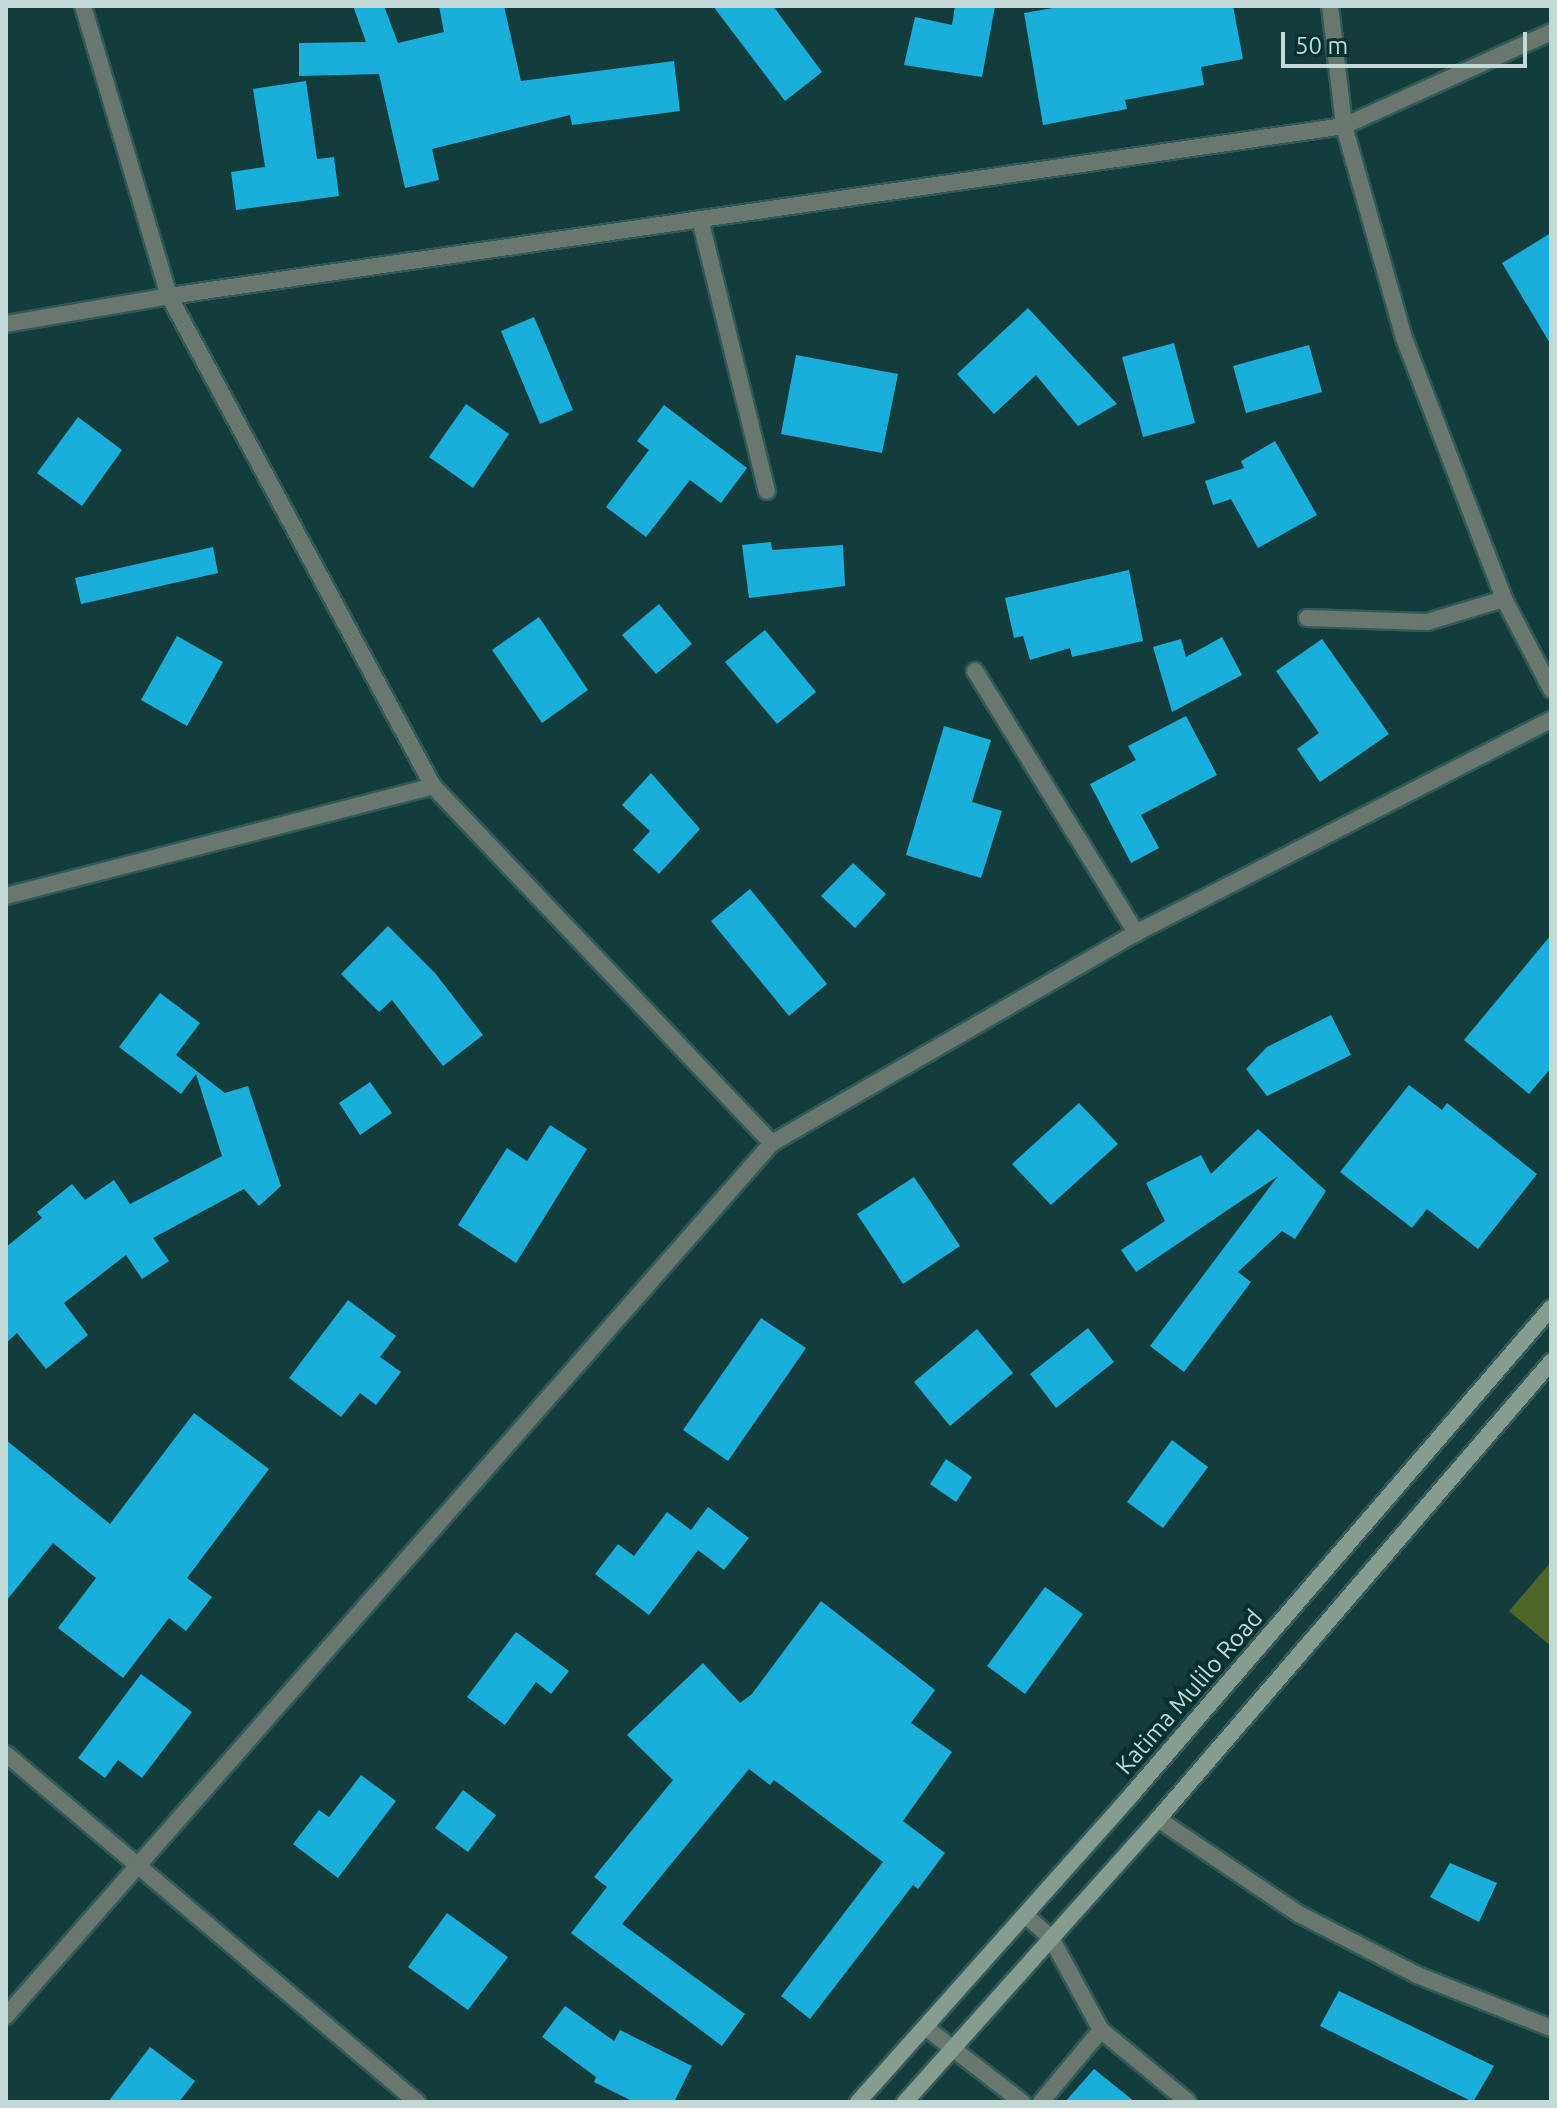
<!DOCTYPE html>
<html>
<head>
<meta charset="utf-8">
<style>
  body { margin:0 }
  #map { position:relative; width:1557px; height:2108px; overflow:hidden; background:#123d3c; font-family:Ubuntu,sans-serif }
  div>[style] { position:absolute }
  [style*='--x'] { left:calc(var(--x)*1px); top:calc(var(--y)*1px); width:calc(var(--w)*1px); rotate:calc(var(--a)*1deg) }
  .green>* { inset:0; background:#4e6527 }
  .building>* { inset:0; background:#1aafdb }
  .roads { filter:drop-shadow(2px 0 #325958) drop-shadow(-2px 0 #325958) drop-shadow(0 2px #325958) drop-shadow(0 -2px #325958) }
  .service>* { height:16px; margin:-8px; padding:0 8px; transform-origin:8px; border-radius:8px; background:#69776f }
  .minor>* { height:16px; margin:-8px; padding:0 8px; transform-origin:8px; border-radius:8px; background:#69776f }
  .secondary>* { height:16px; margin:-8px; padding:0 8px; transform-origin:8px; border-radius:8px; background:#869c8f }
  span { translate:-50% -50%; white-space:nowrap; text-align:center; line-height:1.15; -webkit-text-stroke:8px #043231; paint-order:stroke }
  .street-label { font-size:24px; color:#c3d9d8 }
  .frame { position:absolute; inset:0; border:8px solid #c3d9d8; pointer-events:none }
  .scale { position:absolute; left:1281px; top:32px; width:246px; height:36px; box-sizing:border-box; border:4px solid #c3d9d8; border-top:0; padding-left:10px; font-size:24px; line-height:28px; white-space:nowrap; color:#c3d9d8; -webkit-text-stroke:6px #043231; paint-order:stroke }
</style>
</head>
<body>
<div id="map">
  <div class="green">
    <i style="clip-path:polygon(1551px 1562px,1551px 1646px,1509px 1611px)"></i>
  </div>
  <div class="building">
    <i style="clip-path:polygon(353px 6px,384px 6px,398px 43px,444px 32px,439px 6px,504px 6px,521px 81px,674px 61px,680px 111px,572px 125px,570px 115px,432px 149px,439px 180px,405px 188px,379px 74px,299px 76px,299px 43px,366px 42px)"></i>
    <i style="clip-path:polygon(713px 6px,773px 6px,822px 72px,785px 101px)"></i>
    <i style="clip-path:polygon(955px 6px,995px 6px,982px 77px,904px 65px,915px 17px,952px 25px)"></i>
    <i style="clip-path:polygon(1064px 6px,1233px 6px,1243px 59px,1201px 67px,1204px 85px,1125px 100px,1127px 109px,1043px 125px,1024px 13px)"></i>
    <i style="clip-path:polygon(306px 81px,317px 159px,334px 157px,339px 196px,236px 210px,231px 172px,265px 167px,253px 89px)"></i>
    <i style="clip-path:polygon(1551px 233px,1551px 345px,1502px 263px)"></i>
    <i style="clip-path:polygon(1028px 308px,1117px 404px,1078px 426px,1036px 375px,994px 414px,957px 374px)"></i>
    <i style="clip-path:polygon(534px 317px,573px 410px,540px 424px,501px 331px)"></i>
    <i style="clip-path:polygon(1174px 343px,1195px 423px,1143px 437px,1122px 357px)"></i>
    <i style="clip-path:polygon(1309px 345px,1322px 392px,1246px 413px,1233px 366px)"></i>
    <i style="clip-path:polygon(796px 355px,898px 374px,882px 453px,781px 434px)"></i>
    <i style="clip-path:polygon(466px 404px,509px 434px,473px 488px,429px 457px)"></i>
    <i style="clip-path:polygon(664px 405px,747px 468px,721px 503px,690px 480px,646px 537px,606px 507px,649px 450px,637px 441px)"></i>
    <i style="clip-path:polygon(78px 417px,122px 450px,82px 506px,37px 473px)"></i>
    <i style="clip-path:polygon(1275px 441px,1317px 515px,1258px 548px,1231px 499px,1213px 505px,1205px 481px,1244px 468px,1241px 461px)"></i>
    <i style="clip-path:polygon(771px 542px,772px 550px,843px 545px,845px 586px,749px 598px,742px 545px)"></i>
    <i style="clip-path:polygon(213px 547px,218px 573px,81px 604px,75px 578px)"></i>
    <i style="clip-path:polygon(1129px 570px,1143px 641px,1072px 657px,1070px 648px,1030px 660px,1023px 636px,1014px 638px,1005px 598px)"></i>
    <i style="clip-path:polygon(659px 604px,692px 644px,656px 674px,622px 635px)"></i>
    <i style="clip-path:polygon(539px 617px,588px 690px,542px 723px,492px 650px)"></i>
    <i style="clip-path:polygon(765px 630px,816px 692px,777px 724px,725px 662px)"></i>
    <i style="clip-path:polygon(177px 636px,223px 662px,187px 726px,141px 700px)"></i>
    <i style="clip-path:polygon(1222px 637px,1242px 675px,1172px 712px,1153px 647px,1181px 639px,1186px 657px)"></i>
    <i style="clip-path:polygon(1322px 639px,1389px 734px,1320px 782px,1297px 749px,1319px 733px,1276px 671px)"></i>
    <i style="clip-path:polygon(1186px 716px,1217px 775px,1141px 815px,1159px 848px,1131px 863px,1090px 784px,1136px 760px,1128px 746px)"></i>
    <i style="clip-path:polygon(944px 726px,991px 740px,972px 802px,1002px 811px,981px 878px,906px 855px)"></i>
    <i style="clip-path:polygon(651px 773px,700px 829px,659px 874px,633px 850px,650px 831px,622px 805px)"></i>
    <i style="clip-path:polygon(853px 863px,886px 894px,855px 928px,821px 896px)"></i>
    <i style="clip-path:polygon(750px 889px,827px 984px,789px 1016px,711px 921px)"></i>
    <i style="clip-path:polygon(388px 926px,435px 973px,483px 1035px,443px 1066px,392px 1000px,379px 1012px,341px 974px)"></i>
    <i style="clip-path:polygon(1551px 935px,1551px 1068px,1529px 1094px,1464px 1040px)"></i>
    <i style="clip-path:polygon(160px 993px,200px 1023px,176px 1055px,225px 1093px,248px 1086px,281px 1186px,259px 1206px,244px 1189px,153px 1238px,169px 1261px,142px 1279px,126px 1255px,64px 1303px,88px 1335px,46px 1369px,17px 1333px,6px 1343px,6px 1247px,42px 1218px,37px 1212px,72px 1184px,85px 1200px,114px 1180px,130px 1204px,222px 1156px,196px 1074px,181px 1094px,119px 1047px)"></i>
    <i style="clip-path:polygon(1331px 1015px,1351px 1055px,1267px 1096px,1246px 1069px,1267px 1047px)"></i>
    <i style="clip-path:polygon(370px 1082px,392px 1113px,360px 1135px,339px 1103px)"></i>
    <i style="clip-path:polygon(1409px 1085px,1442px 1110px,1447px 1103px,1537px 1174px,1478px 1249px,1427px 1209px,1412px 1228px,1340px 1172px)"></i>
    <i style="clip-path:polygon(1079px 1103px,1118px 1144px,1051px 1205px,1012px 1164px)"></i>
    <i style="clip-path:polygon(550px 1125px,587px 1149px,516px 1263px,458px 1225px,507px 1148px,527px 1161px)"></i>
    <i style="clip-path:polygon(1258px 1129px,1326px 1191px,1295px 1239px,1282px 1231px,1238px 1272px,1251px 1282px,1184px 1372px,1150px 1346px,1278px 1176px,1136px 1272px,1121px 1250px,1165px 1221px,1146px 1183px,1201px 1155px,1211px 1174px)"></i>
    <i style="clip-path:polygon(914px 1177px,960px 1246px,903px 1284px,857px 1214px)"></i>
    <i style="clip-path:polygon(348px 1300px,396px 1336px,380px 1357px,401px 1372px,376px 1405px,360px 1393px,341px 1417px,289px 1378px)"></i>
    <i style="clip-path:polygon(761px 1318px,806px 1348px,728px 1461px,683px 1430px)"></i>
    <i style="clip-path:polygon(1088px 1328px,1114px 1362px,1056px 1408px,1030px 1374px)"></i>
    <i style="clip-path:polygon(977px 1329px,1013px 1373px,950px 1426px,914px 1382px)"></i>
    <i style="clip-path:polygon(194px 1413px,269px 1469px,187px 1578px,212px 1597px,186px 1631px,169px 1618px,123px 1678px,58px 1628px,96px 1578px,53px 1543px,6px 1601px,6px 1440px,110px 1524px)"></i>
    <i style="clip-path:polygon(1172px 1440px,1208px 1467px,1163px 1528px,1127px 1502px)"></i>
    <i style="clip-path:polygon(946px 1459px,972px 1477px,956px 1502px,930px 1484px)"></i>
    <i style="clip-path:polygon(708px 1507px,749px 1538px,724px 1570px,698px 1550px,649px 1615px,595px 1574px,618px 1544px,634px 1556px,667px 1512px,691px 1530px)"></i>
    <i style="clip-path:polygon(1045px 1587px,1083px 1614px,1025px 1694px,987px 1666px)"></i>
    <i style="clip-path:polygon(821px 1601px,935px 1690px,911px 1723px,952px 1752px,903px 1821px,945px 1853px,918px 1889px,913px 1885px,810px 2019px,781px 1996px,883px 1862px,774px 1780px,770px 1785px,749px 1769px,622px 1924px,745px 2014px,722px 2046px,571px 1933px,607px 1887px,594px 1877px,673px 1780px,627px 1735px,703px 1663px,740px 1703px,752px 1694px)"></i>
    <i style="clip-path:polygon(516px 1632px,569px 1671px,551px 1694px,536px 1682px,505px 1725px,467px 1697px)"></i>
    <i style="clip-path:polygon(141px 1674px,192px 1712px,142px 1778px,118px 1760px,105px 1778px,78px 1758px)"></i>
    <i style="clip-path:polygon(361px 1775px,396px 1801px,338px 1878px,293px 1844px,319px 1810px,329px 1817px)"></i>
    <i style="clip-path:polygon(463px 1790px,496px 1815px,468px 1852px,435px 1828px)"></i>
    <i style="clip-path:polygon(1450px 1863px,1497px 1883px,1479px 1922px,1430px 1897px)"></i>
    <i style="clip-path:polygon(447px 1913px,508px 1957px,468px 2010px,408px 1967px)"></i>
    <i style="clip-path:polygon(1339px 1991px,1494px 2066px,1473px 2102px,1320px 2026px)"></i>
    <i style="clip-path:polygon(565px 2006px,614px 2041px,620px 2030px,692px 2066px,674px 2102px,634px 2102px,594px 2082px,596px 2077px,542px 2037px)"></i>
    <i style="clip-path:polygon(150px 2047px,195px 2081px,179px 2102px,108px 2102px)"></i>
    <i style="clip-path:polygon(1094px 2069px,1135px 2102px,1065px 2102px)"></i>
  </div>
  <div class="roads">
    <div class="service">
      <i style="--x:1307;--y:618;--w:120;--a:1.9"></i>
      <i style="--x:1427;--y:622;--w:80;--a:-16.6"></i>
      <i style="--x:975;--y:671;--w:308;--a:58.4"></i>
      <i style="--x:1025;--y:1915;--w:35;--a:41"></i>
      <i style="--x:1051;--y:1938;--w:105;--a:61.5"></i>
      <i style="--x:1101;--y:2030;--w:113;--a:39.6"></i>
      <i style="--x:925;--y:2027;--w:123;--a:37.7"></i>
      <i style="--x:1041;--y:2102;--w:94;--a:-50.2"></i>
    </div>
    <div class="minor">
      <i style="--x:83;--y:6;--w:302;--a:73.5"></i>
      <i style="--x:169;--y:296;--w:557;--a:61.69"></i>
      <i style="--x:433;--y:786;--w:492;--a:46.5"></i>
      <i style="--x:1330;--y:6;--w:121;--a:83.3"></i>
      <i style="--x:1344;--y:126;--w:220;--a:74.2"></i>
      <i style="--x:1404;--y:338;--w:280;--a:69"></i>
      <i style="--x:1504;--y:599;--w:102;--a:62.4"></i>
      <i style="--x:700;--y:219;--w:280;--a:76.2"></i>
      <i style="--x:6;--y:324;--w:165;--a:-9.7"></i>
      <i style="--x:169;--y:296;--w:1187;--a:-8.23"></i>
      <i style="--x:1344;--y:126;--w:227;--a:-24.4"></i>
      <i style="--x:6;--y:896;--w:441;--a:-14.4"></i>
      <i style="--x:6;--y:1754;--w:539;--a:40.26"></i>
      <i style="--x:1158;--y:1819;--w:170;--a:34"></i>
      <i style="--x:1299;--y:1914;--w:133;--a:27.3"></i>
      <i style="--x:1417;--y:1975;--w:144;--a:21.6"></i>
      <i style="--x:6;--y:2016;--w:1161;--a:-48.74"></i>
      <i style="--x:772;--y:1143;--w:420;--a:-30"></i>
      <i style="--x:1136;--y:933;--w:466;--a:-27.2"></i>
    </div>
    <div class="secondary">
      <i style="--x:858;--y:2102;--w:414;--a:-48.3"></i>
      <i style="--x:1133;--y:1793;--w:640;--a:-49.24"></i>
      <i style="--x:905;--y:2102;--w:380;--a:-48.2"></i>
      <i style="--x:1158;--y:1819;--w:603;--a:-49.31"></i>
    </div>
  </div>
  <div class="street-label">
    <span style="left:1189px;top:1692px;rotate:-49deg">Katima Mulilo Road</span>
  </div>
  <div class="frame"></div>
  <div class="scale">50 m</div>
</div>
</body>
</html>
